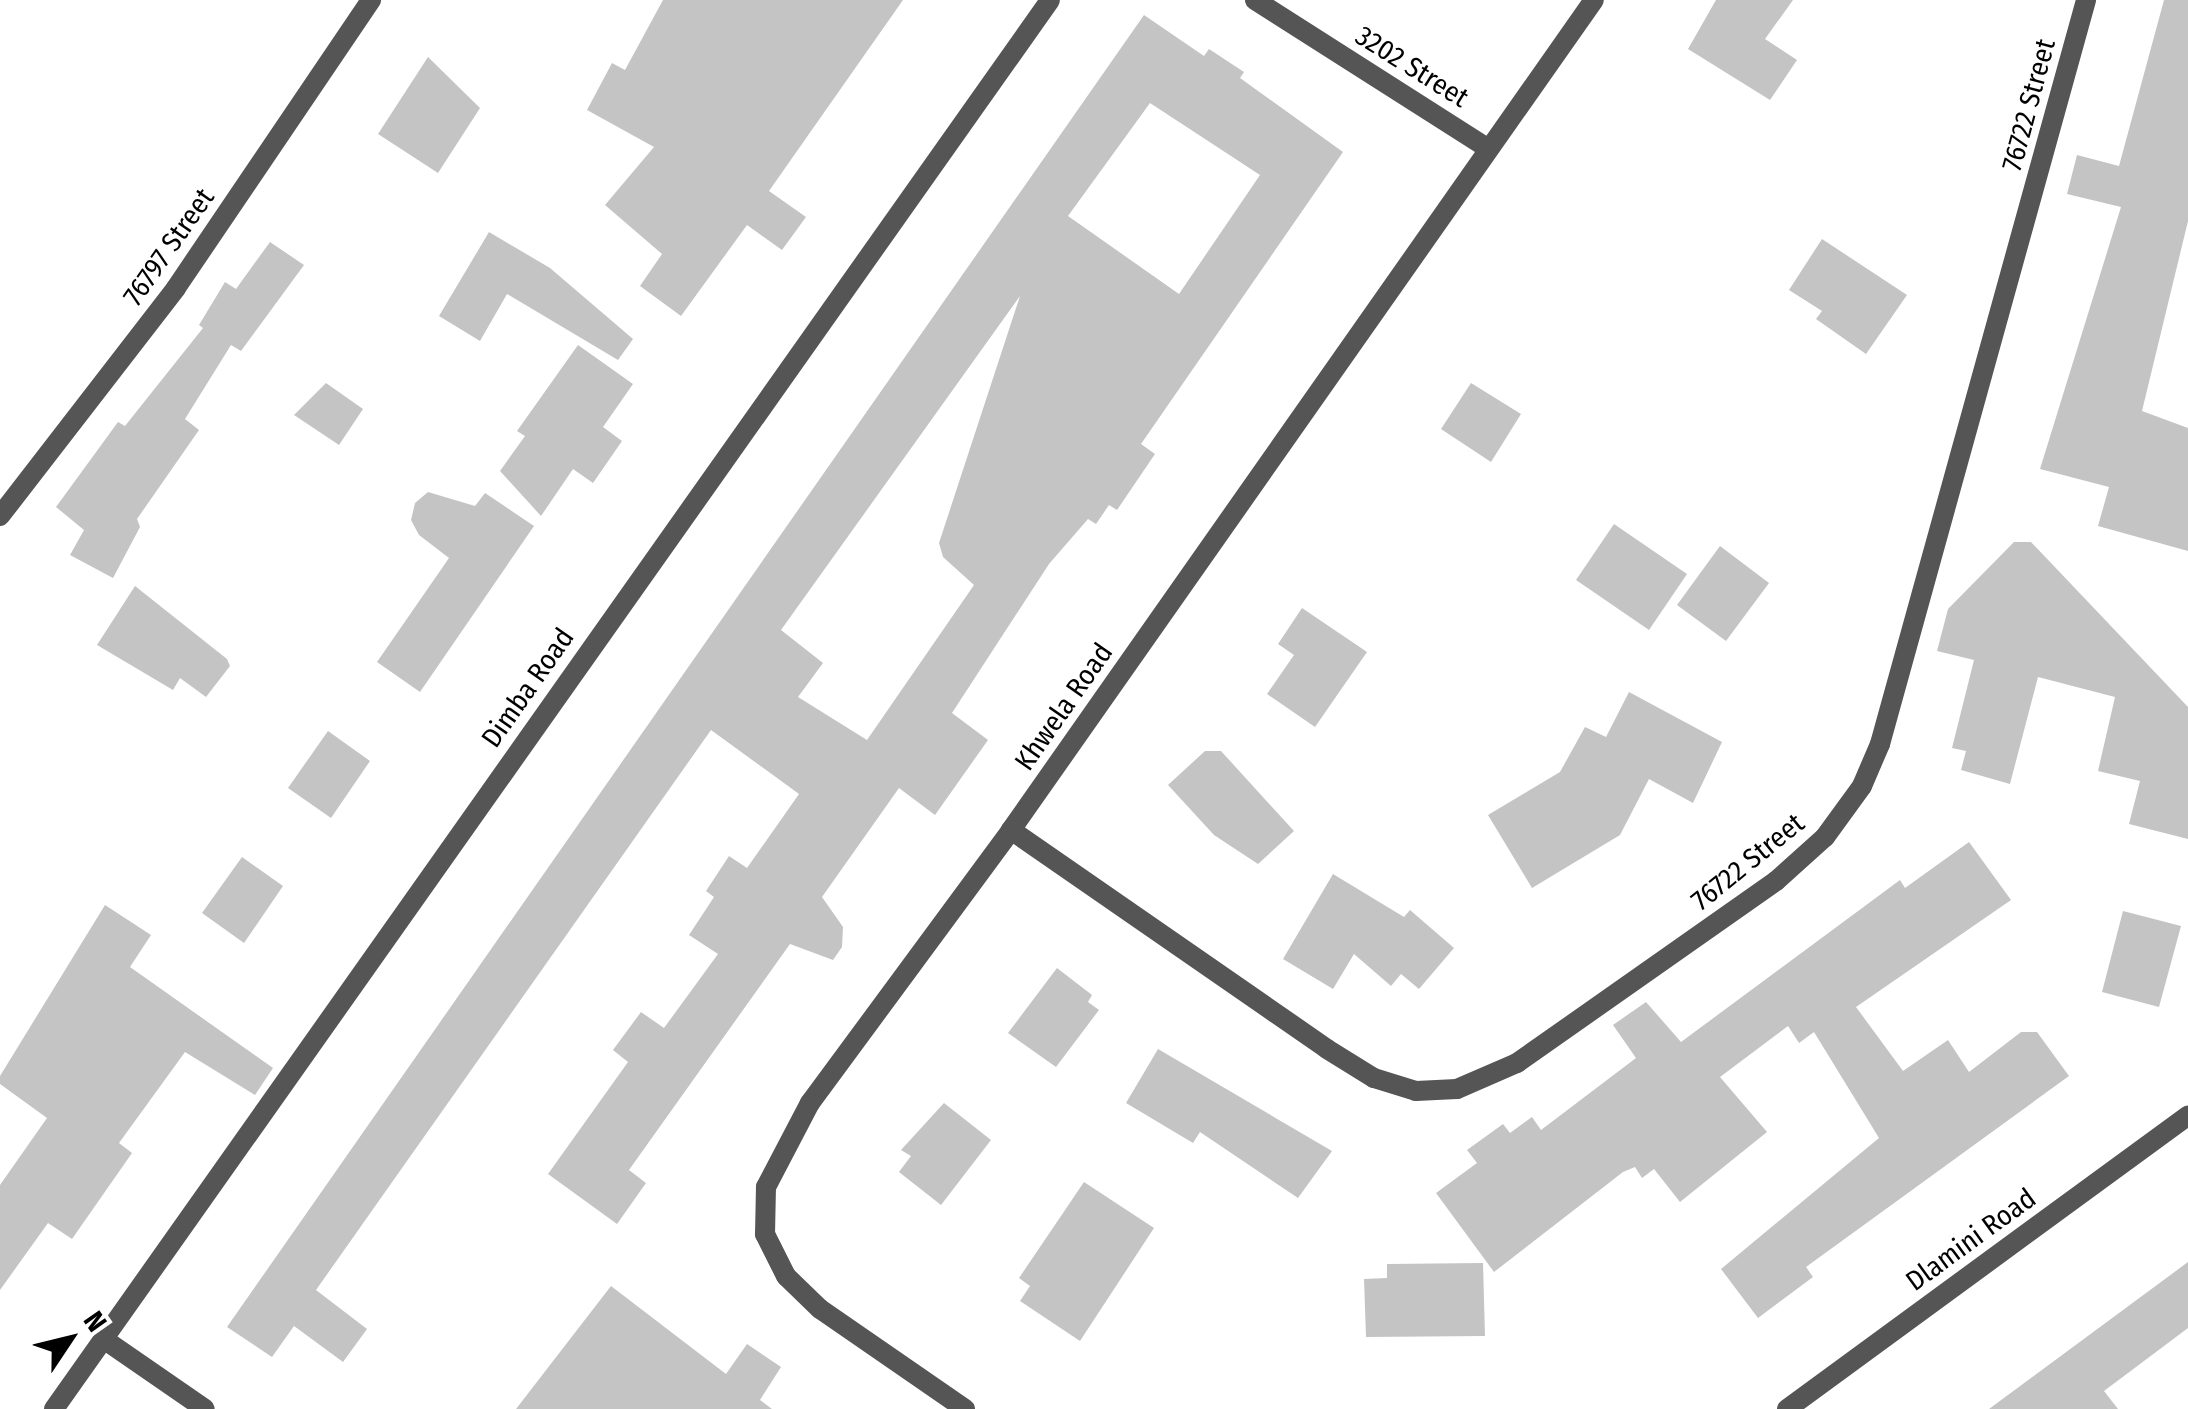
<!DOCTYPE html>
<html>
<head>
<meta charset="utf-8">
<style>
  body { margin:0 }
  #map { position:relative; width:2188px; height:1409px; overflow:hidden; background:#fff; font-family:"Fira Sans Condensed",sans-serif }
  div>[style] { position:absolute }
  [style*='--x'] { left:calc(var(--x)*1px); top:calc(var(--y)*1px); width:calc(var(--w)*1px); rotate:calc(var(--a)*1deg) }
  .building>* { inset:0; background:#c4c4c4 }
  .minor>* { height:20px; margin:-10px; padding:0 10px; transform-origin:10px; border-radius:10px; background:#555 }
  span { translate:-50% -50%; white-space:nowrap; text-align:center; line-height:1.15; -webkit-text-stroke:9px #fff; paint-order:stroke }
  .street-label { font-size:28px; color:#000 }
  .north { position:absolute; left:20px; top:1289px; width:100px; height:100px; -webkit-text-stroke:8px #fff; paint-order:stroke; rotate:55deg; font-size:28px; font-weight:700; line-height:40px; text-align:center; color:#000 }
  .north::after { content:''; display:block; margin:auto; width:35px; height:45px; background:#000; clip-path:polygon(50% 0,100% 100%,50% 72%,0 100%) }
</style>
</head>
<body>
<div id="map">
  <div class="building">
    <i style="clip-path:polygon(663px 0,903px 0,769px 191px,806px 217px,782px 250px,747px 225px,681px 316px,640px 286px,662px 254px,605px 205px,654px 147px,587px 110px,612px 63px,625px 70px)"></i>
    <i style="clip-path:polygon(1716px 0,1793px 0,1765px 39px,1797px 60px,1770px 100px,1688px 49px)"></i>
    <i style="clip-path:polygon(2164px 0,2188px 0,2188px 221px,2142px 411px,2188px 428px,2188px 551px,2098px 526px,2109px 487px,2040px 469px,2121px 207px,2067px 194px,2077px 155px,2119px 166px)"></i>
    <i style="clip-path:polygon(evenodd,1144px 15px,1204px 56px,1209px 49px,1244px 72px,1240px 78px,1343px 152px,1141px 444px,1155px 454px,1117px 510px,1109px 505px,1096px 524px,1088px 519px,1049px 564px,952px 713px,988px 740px,935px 815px,899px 788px,822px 897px,843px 927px,842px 947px,833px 960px,790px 944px,629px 1170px,646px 1183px,617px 1224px,548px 1174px,628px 1062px,613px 1050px,641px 1012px,664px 1028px,718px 954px,689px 935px,714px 897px,706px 891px,729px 856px,747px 868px,799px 794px,711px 730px,316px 1290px,367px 1329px,343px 1362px,294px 1326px,272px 1357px,227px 1327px,1144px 15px,1150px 103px,1260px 175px,1179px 294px,1068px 216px,1150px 103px,1144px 15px,1020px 296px,939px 543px,943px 557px,974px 585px,867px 740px,798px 697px,823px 663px,781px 630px,1020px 296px)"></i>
    <i style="clip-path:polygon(428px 57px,480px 108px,438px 173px,378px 134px)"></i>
    <i style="clip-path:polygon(489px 232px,550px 268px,633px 339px,618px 360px,507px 294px,480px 341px,439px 316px)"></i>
    <i style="clip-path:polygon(1822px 239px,1907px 295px,1866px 354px,1816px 319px,1822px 311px,1789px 290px)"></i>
    <i style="clip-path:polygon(270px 242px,304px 265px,241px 351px,231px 345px,185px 419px,199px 430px,137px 519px,140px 527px,113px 578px,70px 555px,84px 530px,56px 507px,118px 422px,125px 426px,203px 328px,199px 325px,225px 282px,236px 289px)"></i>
    <i style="clip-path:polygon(578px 345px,633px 384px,603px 427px,622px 441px,593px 483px,573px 469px,541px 516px,500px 471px,525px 436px,517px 431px)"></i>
    <i style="clip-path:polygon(326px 383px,363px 409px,339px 445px,294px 415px)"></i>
    <i style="clip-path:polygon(1471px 383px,1521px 414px,1491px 462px,1441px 429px)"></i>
    <i style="clip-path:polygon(428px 492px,475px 506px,485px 493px,534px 526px,420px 692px,377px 662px,449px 558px,419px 535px,411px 520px,415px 503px)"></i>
    <i style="clip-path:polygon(1614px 524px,1687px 574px,1649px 630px,1576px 580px)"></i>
    <i style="clip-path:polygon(2014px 542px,2031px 542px,2188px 707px,2188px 839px,2129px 824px,2140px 781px,2098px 771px,2115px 697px,2038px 677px,2010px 784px,1961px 770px,1966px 751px,1952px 748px,1974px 660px,1937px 651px,1948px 609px)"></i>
    <i style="clip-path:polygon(1720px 546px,1769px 583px,1726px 641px,1677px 605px)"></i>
    <i style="clip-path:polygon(135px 586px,227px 659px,230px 666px,206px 697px,180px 678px,173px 690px,97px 645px)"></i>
    <i style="clip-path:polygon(1302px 608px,1367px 652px,1315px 727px,1267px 694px,1294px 655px,1278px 644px)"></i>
    <i style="clip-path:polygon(1629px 692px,1722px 742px,1693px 803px,1649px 779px,1620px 835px,1532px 888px,1488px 815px,1560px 772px,1585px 727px,1606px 737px)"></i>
    <i style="clip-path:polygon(328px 731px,370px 761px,331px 818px,288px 788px)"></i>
    <i style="clip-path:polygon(1205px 751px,1221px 751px,1294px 831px,1258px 864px,1214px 835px,1168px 785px)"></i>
    <i style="clip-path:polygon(1969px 842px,2011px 900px,1856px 1007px,1903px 1071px,1948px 1040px,1969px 1072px,2021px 1032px,2037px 1032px,2069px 1076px,1806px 1267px,1813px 1277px,1758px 1318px,1721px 1269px,1879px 1138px,1814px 1032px,1799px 1043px,1788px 1026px,1720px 1077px,1767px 1132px,1680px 1202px,1654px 1169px,1642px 1178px,1635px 1167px,1623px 1172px,1494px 1272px,1436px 1193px,1477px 1163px,1467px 1150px,1503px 1124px,1510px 1133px,1532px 1117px,1541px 1130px,1636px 1058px,1613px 1025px,1646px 1002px,1681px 1042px,1900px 880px,1905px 888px)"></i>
    <i style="clip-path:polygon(242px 857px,283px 886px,244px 943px,202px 913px)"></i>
    <i style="clip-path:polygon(1333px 874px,1404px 917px,1410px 910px,1454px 948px,1419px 989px,1401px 974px,1391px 986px,1354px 954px,1333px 989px,1283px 959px)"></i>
    <i style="clip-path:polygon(105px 905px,151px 935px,130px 967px,273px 1068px,255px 1095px,185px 1052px,119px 1143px,132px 1153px,72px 1239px,48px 1223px,0 1290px,0 1185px,47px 1118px,0 1084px,0 1076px)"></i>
    <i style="clip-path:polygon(2123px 911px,2181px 926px,2159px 1007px,2102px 992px)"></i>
    <i style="clip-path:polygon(1057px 968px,1092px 995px,1088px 1002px,1099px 1010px,1056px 1067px,1008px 1033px)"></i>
    <i style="clip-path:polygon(1158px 1049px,1332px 1151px,1298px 1198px,1200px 1132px,1193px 1143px,1126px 1103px)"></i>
    <i style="clip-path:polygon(944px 1103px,991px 1140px,941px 1205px,899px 1172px,911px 1156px,901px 1150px)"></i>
    <i style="clip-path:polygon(1084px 1182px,1154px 1228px,1080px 1341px,1020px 1301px,1030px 1286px,1019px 1278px)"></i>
    <i style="clip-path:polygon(2188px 1262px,2188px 1328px,2104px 1391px,2118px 1409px,1989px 1409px)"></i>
    <i style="clip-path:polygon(1483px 1263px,1485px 1336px,1366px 1337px,1364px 1279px,1387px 1278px,1387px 1264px)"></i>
    <i style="clip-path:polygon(611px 1286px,726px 1374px,747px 1344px,781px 1367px,760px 1400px,772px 1409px,516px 1409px)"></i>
  </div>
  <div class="minor">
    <i style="--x:1255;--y:0;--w:277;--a:32.5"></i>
    <i style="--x:0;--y:516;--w:288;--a:-52.3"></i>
    <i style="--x:176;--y:288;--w:348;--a:-55.9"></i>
    <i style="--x:1011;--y:830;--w:384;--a:34.7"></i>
    <i style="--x:1327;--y:1049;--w:55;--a:31.7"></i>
    <i style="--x:1374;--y:1078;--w:44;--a:17.2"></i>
    <i style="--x:1416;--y:1091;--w:41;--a:-2.8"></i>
    <i style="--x:1457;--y:1089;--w:65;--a:-23.4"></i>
    <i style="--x:1517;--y:1063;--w:317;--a:-35.1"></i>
    <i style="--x:1776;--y:881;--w:66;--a:-41.9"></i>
    <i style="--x:1825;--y:837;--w:63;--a:-54"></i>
    <i style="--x:1862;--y:786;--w:46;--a:-66.8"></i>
    <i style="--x:1880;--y:744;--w:772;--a:-74.52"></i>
    <i style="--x:105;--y:1340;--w:121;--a:34.6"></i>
    <i style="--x:54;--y:1409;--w:1725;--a:-54.74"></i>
    <i style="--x:965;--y:1409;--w:176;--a:-145.4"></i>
    <i style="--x:820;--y:1309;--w:47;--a:-135.9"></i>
    <i style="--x:786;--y:1276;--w:47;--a:-116.6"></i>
    <i style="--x:765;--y:1234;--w:47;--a:-88.8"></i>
    <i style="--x:766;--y:1187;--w:95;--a:-62.4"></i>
    <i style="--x:810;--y:1103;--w:339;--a:-53.6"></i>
    <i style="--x:1011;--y:830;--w:1014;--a:-54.92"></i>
    <i style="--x:1787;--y:1409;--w:497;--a:-36.2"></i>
  </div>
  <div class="street-label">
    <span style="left:1412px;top:67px;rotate:32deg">3202 Street</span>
    <span style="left:2029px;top:105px;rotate:-75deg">76722 Street</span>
    <span style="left:169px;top:247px;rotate:-55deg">76797 Street</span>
    <span style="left:528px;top:688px;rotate:-55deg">Dimba Road</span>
    <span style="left:1064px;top:707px;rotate:-55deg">Khwela Road</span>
    <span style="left:1748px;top:862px;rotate:-39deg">76722 Street</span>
    <span style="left:1971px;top:1240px;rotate:-36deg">Dlamini Road</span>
  </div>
  <div class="north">N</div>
</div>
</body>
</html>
